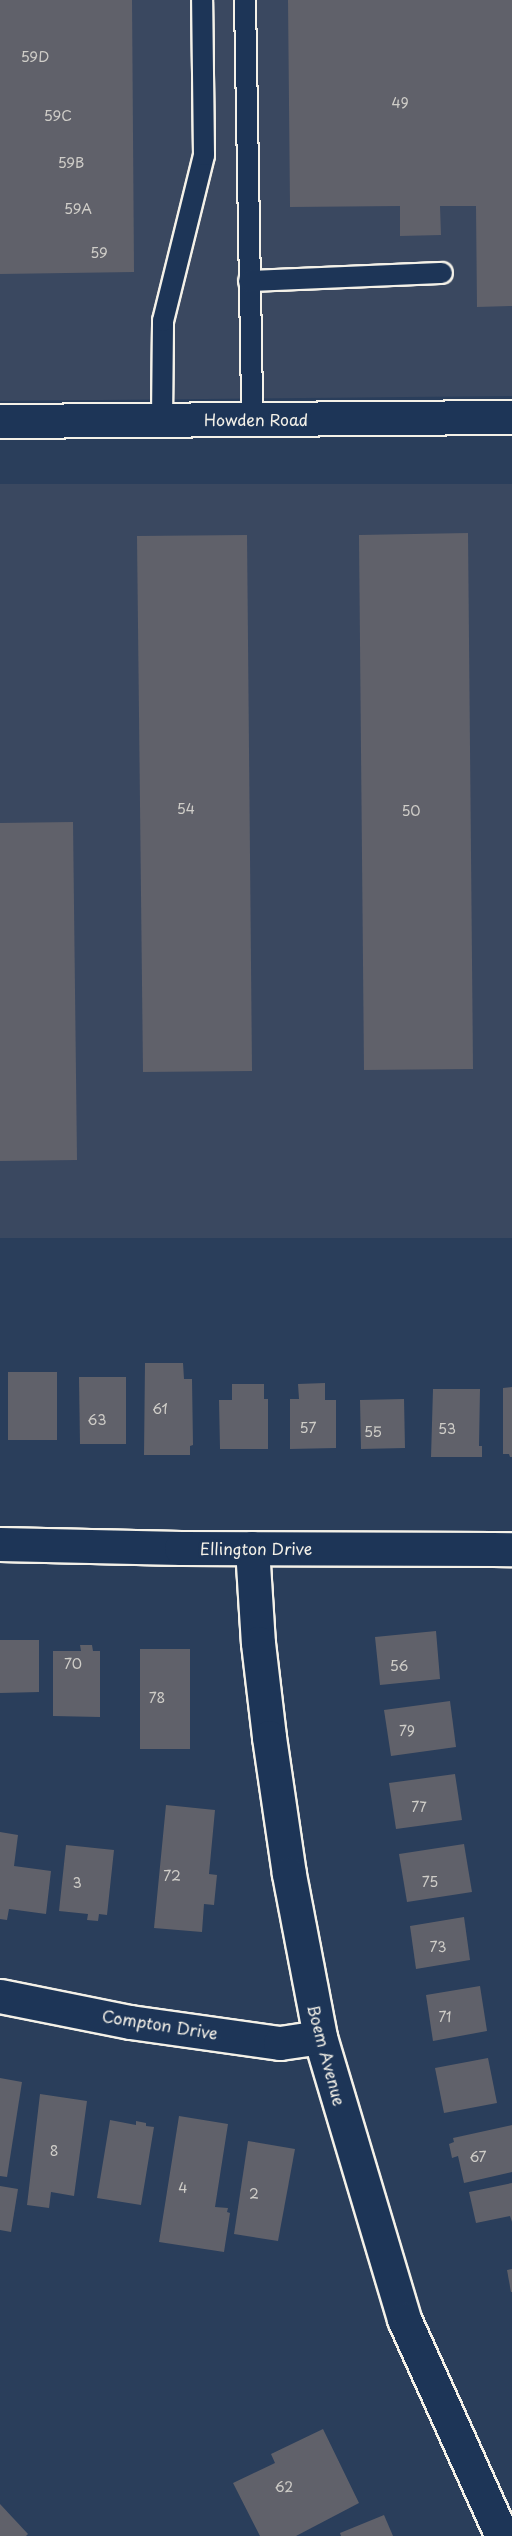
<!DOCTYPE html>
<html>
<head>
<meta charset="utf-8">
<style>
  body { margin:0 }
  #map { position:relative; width:512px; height:2536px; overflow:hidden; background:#2a3e5b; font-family:"Playpen Sans",sans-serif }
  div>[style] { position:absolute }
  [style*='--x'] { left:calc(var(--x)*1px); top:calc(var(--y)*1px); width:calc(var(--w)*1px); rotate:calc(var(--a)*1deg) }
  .built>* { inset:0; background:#3a4860 }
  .building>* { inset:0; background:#60616a }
  .roads { filter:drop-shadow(2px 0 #f4f1e8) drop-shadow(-2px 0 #f4f1e8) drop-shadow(0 2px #f4f1e8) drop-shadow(0 -2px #f4f1e8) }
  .lane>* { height:20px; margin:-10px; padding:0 10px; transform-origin:10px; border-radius:10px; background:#1d3557 }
  .street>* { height:33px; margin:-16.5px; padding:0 16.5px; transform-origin:16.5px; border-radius:16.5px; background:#1d3557 }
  span { translate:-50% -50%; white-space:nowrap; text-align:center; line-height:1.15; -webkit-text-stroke:6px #1d3557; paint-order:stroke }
  .number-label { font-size:14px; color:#cfcdc8 }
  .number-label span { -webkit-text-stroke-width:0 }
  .street-label { font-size:16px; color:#f4f1e8 }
</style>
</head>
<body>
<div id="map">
  <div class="built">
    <i style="clip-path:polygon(0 0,512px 0,512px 396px,0 401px)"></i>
    <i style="clip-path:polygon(0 484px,512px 484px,512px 1238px,0 1238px)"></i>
  </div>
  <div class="building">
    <i style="clip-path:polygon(0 0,132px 0,134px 272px,0 274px)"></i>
    <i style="clip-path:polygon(288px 0,512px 0,512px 306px,477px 307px,476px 206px,440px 206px,441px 235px,400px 236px,400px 206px,290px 207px)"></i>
    <i style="clip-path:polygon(468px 533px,473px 1069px,364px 1070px,359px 535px)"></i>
    <i style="clip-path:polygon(247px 535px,252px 1071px,143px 1072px,137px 536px)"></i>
    <i style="clip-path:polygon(73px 822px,77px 1160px,0 1161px,0 823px)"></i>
    <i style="clip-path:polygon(145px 1363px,183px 1363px,184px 1379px,192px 1379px,193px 1445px,190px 1446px,190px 1455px,144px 1455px)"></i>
    <i style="clip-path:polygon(8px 1372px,57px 1372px,57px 1440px,8px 1440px)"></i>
    <i style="clip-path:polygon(79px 1377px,126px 1377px,126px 1444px,80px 1444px)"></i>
    <i style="clip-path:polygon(325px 1383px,325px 1400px,336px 1400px,336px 1448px,290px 1449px,290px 1399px,299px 1399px,298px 1384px)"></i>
    <i style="clip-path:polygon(232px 1384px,264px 1384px,264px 1399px,268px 1399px,268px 1449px,220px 1449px,219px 1400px,232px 1400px)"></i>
    <i style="clip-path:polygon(512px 1387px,512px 1457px,510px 1457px,509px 1454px,503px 1454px,503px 1388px)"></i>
    <i style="clip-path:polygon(433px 1389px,480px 1389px,479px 1446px,482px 1446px,482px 1457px,431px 1457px)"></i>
    <i style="clip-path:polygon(404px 1399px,405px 1448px,361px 1449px,360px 1400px)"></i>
    <i style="clip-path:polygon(436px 1631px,440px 1679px,380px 1685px,375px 1637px)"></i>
    <i style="clip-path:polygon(0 1640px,39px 1640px,39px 1692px,0 1693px)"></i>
    <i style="clip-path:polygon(80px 1645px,92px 1645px,93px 1651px,100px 1651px,100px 1717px,53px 1716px,53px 1651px,81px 1651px)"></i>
    <i style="clip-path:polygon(140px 1649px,190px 1649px,190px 1749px,140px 1749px)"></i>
    <i style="clip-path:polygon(450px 1701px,456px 1747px,391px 1756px,384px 1710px)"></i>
    <i style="clip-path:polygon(455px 1774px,462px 1820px,396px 1829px,389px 1783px)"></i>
    <i style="clip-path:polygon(166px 1805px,215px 1810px,209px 1874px,217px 1875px,214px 1905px,204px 1904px,202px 1932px,154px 1928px)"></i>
    <i style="clip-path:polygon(0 1832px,18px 1835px,14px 1866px,51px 1871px,46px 1914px,9px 1909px,7px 1920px,0 1919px)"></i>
    <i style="clip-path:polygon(464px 1844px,472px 1892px,407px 1902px,399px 1854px)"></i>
    <i style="clip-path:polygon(66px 1845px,114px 1850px,107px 1915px,99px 1914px,98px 1921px,87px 1920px,88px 1914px,59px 1911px)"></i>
    <i style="clip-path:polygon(464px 1917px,470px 1960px,416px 1969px,410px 1926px)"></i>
    <i style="clip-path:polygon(480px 1986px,487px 2031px,433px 2041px,426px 1995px)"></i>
    <i style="clip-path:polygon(488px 2058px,497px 2103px,444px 2113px,435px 2068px)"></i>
    <i style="clip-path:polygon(0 2078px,22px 2082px,7px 2177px,0 2176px)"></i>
    <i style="clip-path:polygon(40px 2094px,87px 2101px,74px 2196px,51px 2192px,49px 2208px,27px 2205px)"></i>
    <i style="clip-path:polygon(179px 2116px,228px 2124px,215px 2207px,228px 2208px,227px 2212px,230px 2213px,224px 2252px,159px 2242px)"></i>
    <i style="clip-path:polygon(110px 2120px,136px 2125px,136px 2121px,146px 2123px,146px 2126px,154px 2127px,141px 2205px,97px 2198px)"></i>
    <i style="clip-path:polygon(512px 2125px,512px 2172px,464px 2183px,458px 2156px,452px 2158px,449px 2144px,454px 2142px,453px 2138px)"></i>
    <i style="clip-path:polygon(248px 2141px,295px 2149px,278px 2241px,234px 2234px)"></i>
    <i style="clip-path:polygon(512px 2183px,512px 2222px,510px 2216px,476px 2223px,469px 2192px)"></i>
    <i style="clip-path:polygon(0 2186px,18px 2189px,11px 2232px,0 2230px)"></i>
    <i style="clip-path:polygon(512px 2269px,512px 2292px,511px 2292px,507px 2270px)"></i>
    <i style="clip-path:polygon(323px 2429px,359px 2503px,296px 2536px,260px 2536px,233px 2483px,275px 2463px,271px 2454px)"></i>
    <i style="clip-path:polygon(0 2504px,28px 2534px,26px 2536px,0 2536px)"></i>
    <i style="clip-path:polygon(384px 2515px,393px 2536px,341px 2536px,340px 2533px)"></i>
  </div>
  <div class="roads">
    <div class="lane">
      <i style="--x:245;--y:0;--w:419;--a:89"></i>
      <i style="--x:249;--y:281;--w:193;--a:-2.4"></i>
      <i style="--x:162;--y:420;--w:99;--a:-89.4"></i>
      <i style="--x:163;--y:321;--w:171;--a:-76.1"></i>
      <i style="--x:204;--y:155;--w:155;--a:-90.7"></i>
    </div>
    <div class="street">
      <i style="--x:0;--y:421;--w:512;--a:-0.45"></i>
      <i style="--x:0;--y:1544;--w:181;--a:1.3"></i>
      <i style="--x:181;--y:1548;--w:331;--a:0.2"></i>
      <i style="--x:252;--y:1548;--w:95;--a:86.4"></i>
      <i style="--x:258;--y:1643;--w:95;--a:83.3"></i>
      <i style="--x:269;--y:1737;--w:138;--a:81.7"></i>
      <i style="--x:289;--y:1874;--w:166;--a:79.2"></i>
      <i style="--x:320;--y:2037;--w:294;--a:73.4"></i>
      <i style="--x:404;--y:2319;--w:238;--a:65.7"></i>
      <i style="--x:0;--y:1996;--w:133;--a:11.3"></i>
      <i style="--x:130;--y:2022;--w:151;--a:8"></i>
      <i style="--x:280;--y:2043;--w:40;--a:-8.5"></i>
    </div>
  </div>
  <div class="number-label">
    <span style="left:35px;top:57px">59D</span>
    <span style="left:400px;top:103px">49</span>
    <span style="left:58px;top:116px">59C</span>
    <span style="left:71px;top:163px">59B</span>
    <span style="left:78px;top:209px">59A</span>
    <span style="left:99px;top:253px">59</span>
    <span style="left:186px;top:809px">54</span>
    <span style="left:411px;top:811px">50</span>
    <span style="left:160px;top:1409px">61</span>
    <span style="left:97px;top:1420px">63</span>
    <span style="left:308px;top:1428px">57</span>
    <span style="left:447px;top:1429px">53</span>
    <span style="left:373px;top:1432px">55</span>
    <span style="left:73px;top:1664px">70</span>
    <span style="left:399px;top:1666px">56</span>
    <span style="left:157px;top:1698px">78</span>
    <span style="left:407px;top:1731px">79</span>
    <span style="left:419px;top:1807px">77</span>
    <span style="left:172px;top:1876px">72</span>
    <span style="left:430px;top:1882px">75</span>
    <span style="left:77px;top:1883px">3</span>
    <span style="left:438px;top:1947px">73</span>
    <span style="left:445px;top:2017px">71</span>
    <span style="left:54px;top:2151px">8</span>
    <span style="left:478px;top:2157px">67</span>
    <span style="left:183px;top:2188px">4</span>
    <span style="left:254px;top:2194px">2</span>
    <span style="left:284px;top:2487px">62</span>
  </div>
  <div class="street-label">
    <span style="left:256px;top:419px">Howden Road</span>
    <span style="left:256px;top:1548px">Ellington Drive</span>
    <span style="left:160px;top:2024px;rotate:9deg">Compton Drive</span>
    <span style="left:327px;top:2055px;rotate:75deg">Boem Avenue</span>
  </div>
</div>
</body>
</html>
